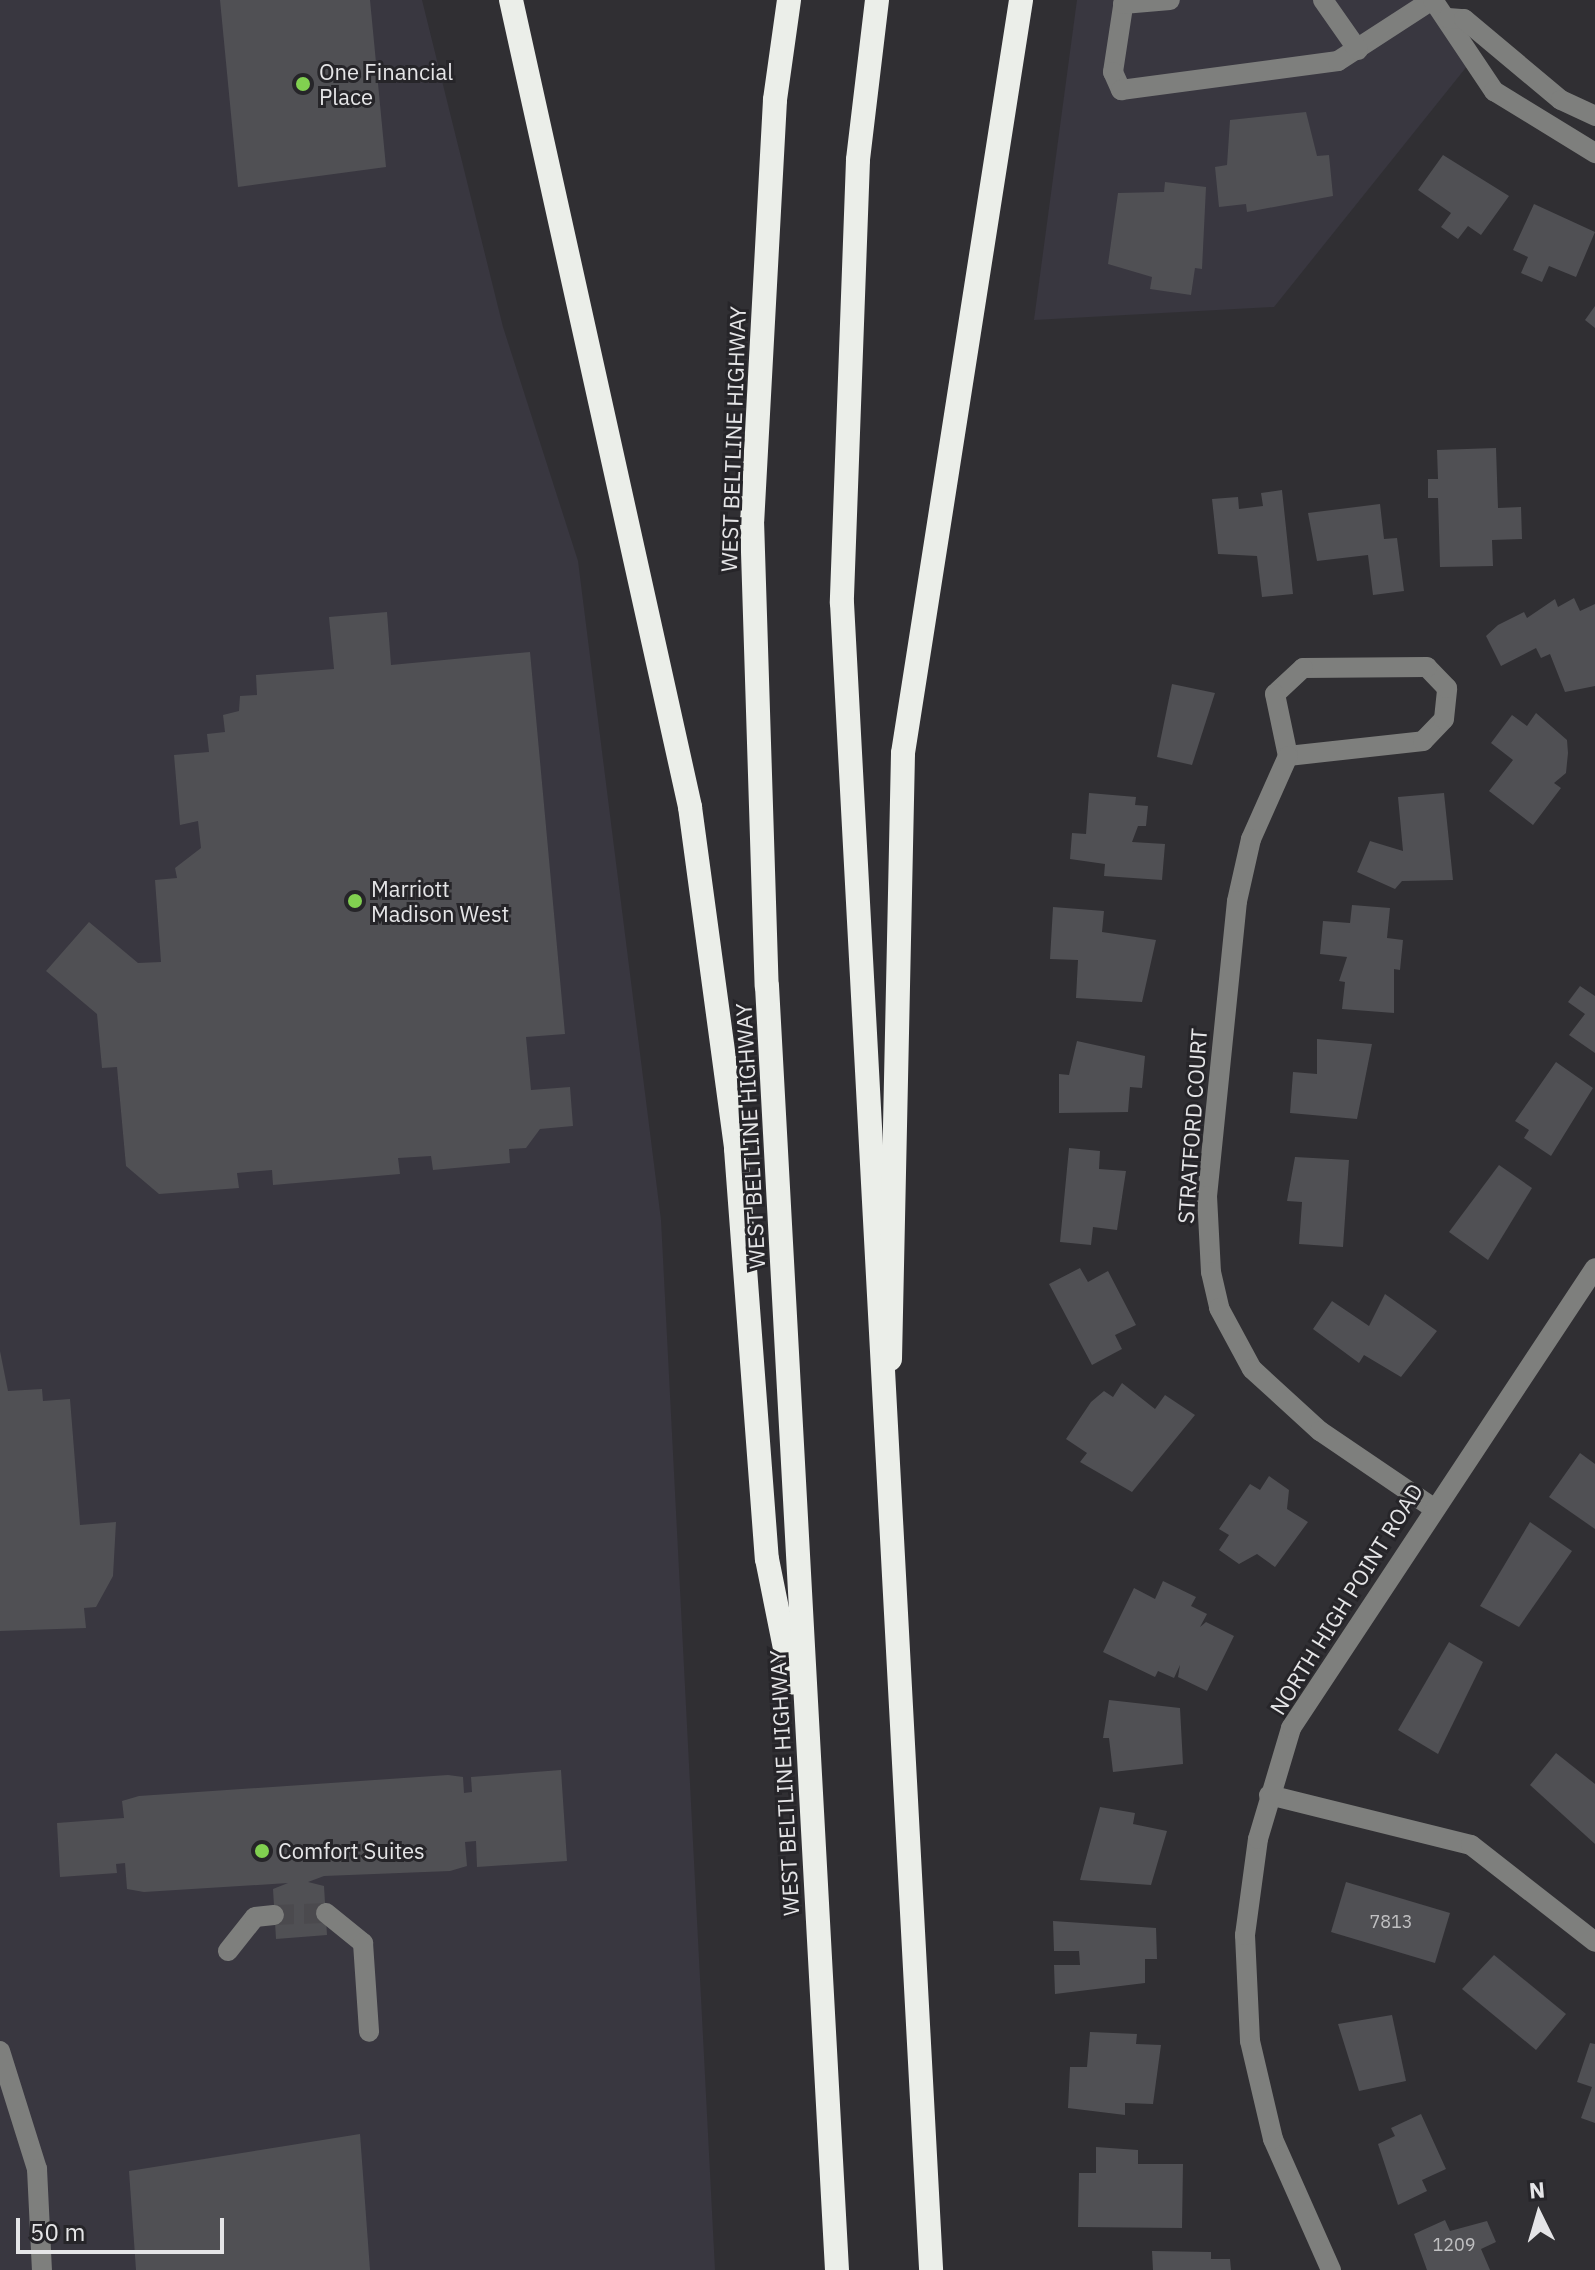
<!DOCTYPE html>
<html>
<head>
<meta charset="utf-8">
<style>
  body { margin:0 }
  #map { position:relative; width:1595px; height:2270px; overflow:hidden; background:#302f33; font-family:"IBM Plex Sans",sans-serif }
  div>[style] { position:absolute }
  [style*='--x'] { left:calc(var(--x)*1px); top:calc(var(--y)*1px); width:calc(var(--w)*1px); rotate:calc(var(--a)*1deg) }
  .built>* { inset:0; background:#393740 }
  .building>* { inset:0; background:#505054 }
  .minor-tunnel>* { height:20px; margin-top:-10px; transform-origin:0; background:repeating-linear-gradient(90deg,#4b4a4e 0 20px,transparent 0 30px) }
  .minor>* { height:20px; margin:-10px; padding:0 10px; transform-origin:10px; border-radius:10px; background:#7e7f7d }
  .highway>* { height:24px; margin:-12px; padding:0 12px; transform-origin:12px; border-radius:12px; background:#ebeee9 }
  .dots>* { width:22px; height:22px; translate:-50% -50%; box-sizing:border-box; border:4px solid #262529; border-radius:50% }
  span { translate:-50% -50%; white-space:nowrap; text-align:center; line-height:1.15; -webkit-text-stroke:6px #262529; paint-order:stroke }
  .number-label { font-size:18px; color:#c0c0c2 }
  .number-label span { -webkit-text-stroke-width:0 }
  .poi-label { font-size:22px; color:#e5e5e7 }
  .left { translate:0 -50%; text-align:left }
  .street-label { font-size:22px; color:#e5e5e7 }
  .north { position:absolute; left:1499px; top:2174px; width:80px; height:80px; -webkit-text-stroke:6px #262529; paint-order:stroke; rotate:355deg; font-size:22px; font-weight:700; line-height:32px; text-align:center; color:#e5e5e7 }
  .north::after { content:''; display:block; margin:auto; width:28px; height:36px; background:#e5e5e7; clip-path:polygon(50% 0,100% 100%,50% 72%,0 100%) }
  .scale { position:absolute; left:16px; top:2218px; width:208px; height:36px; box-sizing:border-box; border:4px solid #e5e5e7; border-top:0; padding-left:10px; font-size:24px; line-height:28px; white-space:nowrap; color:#e5e5e7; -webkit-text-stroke:6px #262529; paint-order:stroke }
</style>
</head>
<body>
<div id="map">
  <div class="built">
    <i style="clip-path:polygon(0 0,422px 0,503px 327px,578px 561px,661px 1220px,715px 2270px,0 2270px)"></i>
    <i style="clip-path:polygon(1077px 0,1433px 0,1472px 60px,1274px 307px,1034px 320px)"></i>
  </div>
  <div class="building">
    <i style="clip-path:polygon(220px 0,370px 0,386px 167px,238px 187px)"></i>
    <i style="clip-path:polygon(1306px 112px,1317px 156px,1329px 155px,1333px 196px,1247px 212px,1246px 204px,1219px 207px,1215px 167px,1227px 165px,1230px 120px)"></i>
    <i style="clip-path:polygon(1443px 155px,1509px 196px,1481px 235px,1468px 226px,1458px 239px,1441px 227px,1451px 213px,1418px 190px)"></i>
    <i style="clip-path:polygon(1165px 182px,1206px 187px,1202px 269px,1195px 268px,1191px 295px,1150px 289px,1152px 277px,1108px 264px,1118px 193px,1164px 192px)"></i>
    <i style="clip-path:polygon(1534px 204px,1595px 232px,1576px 277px,1549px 266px,1542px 282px,1521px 273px,1528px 257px,1513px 250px)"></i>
    <i style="clip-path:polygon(1595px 306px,1595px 328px,1585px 320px)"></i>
    <i style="clip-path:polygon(1496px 448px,1498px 508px,1521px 507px,1522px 539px,1492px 540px,1493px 566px,1440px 567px,1438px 498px,1428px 498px,1428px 479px,1438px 479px,1437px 450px)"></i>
    <i style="clip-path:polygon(1282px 490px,1293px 594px,1262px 597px,1257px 556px,1218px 554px,1212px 499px,1238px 497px,1239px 509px,1263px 506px,1261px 493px)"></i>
    <i style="clip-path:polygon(1380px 504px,1384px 539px,1397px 538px,1404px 591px,1373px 595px,1368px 555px,1317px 561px,1308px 513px)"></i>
    <i style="clip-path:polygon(1574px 598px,1580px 611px,1595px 604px,1595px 686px,1565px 692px,1550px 654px,1541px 658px,1536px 648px,1501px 666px,1486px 636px,1498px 625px,1524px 612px,1527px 618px,1555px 599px,1558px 607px)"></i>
    <i style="clip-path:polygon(387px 612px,391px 665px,530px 652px,565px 1034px,526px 1037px,531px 1090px,570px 1087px,573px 1126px,540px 1129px,526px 1148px,509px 1149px,510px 1163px,433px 1170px,431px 1156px,398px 1158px,400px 1174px,273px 1185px,272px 1170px,237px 1173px,239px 1188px,159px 1194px,126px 1166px,117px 1067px,102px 1068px,97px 1014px,46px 971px,89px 922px,138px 963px,161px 962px,155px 880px,177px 878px,175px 868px,201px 848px,198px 821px,180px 825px,174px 755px,209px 752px,207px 734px,225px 732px,223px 715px,239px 711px,240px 696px,257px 695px,256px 675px,334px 669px,329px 617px)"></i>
    <i style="clip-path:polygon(1172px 684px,1215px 693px,1192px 765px,1157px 757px)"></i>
    <i style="clip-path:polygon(1536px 713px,1567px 740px,1568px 753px,1566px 773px,1554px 783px,1561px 788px,1533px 825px,1489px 791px,1513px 760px,1491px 743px,1512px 715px,1527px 726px)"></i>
    <i style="clip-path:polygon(1089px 793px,1136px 797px,1135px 805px,1148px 806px,1146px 826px,1138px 826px,1132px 842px,1165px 844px,1162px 880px,1104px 876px,1105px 864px,1070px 859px,1072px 833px,1086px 834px)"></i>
    <i style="clip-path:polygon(1444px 793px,1453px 880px,1402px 881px,1395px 889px,1357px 872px,1370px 841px,1403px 851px,1398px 797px)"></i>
    <i style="clip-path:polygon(1352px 905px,1390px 908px,1387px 938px,1403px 940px,1400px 970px,1394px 969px,1394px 1013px,1342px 1009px,1345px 982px,1339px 981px,1347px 957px,1320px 954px,1323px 921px,1350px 923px)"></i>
    <i style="clip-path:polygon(1053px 907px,1104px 911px,1102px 932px,1156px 940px,1142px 1002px,1076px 998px,1078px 960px,1050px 959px)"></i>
    <i style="clip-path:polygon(1580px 986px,1595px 996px,1595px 1053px,1569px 1035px,1585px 1014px,1568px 1002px)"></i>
    <i style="clip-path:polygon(1317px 1039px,1372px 1044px,1357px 1119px,1290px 1113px,1293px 1072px,1317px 1074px)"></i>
    <i style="clip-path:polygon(1077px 1041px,1145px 1056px,1142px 1088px,1130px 1087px,1128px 1112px,1059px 1113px,1059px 1074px,1069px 1075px)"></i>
    <i style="clip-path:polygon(1556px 1062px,1593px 1088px,1551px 1156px,1524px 1138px,1529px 1130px,1515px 1121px)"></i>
    <i style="clip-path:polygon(1069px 1148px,1100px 1151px,1099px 1169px,1126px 1171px,1117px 1230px,1093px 1227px,1091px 1245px,1060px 1242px)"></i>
    <i style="clip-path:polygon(1295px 1157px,1349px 1160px,1343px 1247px,1299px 1244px,1302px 1202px,1287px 1201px)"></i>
    <i style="clip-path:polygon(1499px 1165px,1532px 1188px,1488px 1260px,1449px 1232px)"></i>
    <i style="clip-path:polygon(1080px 1268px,1088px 1282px,1108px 1271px,1136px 1325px,1115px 1335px,1122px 1349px,1092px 1365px,1049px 1284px)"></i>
    <i style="clip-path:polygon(1385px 1294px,1437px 1331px,1401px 1377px,1364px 1355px,1359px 1363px,1313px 1329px,1332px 1301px,1369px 1326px)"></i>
    <i style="clip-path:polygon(0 1351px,8px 1391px,42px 1389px,43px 1401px,70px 1399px,80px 1525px,116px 1522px,113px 1576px,96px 1607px,84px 1608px,86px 1628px,0 1631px)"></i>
    <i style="clip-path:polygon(1122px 1383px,1155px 1409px,1165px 1395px,1195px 1415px,1132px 1492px,1080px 1462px,1087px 1453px,1066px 1439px,1091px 1402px,1104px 1391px,1113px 1397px)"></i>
    <i style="clip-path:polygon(1580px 1453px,1595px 1464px,1595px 1529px,1549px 1497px)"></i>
    <i style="clip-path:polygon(1269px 1476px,1289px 1490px,1287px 1509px,1308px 1522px,1275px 1567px,1257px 1554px,1239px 1564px,1219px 1550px,1229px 1535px,1219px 1529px,1250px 1484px,1260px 1490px)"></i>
    <i style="clip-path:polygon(1530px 1522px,1572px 1551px,1519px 1627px,1480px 1606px)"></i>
    <i style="clip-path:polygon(1163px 1581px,1196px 1597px,1191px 1606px,1207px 1614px,1200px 1627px,1206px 1622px,1234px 1636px,1207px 1691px,1178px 1677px,1180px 1665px,1174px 1678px,1158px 1671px,1155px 1677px,1103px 1652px,1134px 1588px,1155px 1599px)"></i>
    <i style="clip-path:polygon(1449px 1642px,1483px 1662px,1438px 1754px,1398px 1730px)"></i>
    <i style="clip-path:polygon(1109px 1700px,1180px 1708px,1183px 1764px,1113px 1772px,1109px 1738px,1103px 1738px)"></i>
    <i style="clip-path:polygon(1556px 1753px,1595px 1784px,1595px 1844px,1530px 1785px)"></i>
    <i style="clip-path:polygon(561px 1770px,567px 1861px,477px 1867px,476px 1841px,465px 1842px,467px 1866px,450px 1871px,324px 1876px,308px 1882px,324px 1886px,327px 1935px,276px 1939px,273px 1889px,288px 1883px,144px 1892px,127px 1889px,125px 1863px,116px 1864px,117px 1873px,60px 1877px,57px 1823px,124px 1818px,122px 1801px,139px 1796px,448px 1775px,463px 1777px,464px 1793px,472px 1792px,471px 1777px)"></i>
    <i style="clip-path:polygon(1100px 1807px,1135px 1813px,1133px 1824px,1167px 1831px,1151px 1885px,1080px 1880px)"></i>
    <i style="clip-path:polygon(1346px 1882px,1450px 1913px,1435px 1963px,1331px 1932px)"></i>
    <i style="clip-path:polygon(1053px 1921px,1156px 1928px,1157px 1959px,1145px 1959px,1145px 1983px,1055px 1994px,1054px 1965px,1080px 1965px,1079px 1951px,1054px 1951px)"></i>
    <i style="clip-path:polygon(1494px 1955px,1566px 2014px,1536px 2050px,1462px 1989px)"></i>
    <i style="clip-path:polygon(1392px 2015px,1406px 2081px,1359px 2091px,1338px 2024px)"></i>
    <i style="clip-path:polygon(1090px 2032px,1137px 2034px,1136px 2044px,1161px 2045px,1153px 2104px,1125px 2103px,1125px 2115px,1068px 2108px,1070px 2067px,1087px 2067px)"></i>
    <i style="clip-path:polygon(1590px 2043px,1595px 2044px,1595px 2123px,1581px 2118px,1592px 2087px,1577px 2082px)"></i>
    <i style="clip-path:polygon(1421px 2114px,1446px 2169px,1422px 2180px,1427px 2191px,1398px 2205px,1378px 2144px,1395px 2136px,1391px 2128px)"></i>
    <i style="clip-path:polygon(360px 2134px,370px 2270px,136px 2270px,129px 2171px)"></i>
    <i style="clip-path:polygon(1096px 2147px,1138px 2150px,1138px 2164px,1183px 2164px,1182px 2228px,1078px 2227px,1079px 2173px,1096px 2173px)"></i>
    <i style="clip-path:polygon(1445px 2220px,1450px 2231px,1487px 2221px,1496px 2242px,1481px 2249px,1490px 2270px,1427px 2270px,1414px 2234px)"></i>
    <i style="clip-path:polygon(1152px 2251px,1211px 2252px,1211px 2259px,1230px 2259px,1231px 2270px,1153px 2270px)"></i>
  </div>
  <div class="minor-tunnel">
    <i style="--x:274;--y:1915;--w:52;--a:-2.2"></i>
  </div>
  <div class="minor">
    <i style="--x:1124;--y:0;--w:73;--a:98.7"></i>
    <i style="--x:1113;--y:72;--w:20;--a:66"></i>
    <i style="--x:1121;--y:90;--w:219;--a:-7.6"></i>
    <i style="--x:1338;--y:61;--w:112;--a:-33"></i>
    <i style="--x:1323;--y:0;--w:61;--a:55"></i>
    <i style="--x:1433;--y:0;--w:110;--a:56.2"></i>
    <i style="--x:1494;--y:91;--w:119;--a:31.5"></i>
    <i style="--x:1123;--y:4;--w:47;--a:-4.9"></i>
    <i style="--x:1448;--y:18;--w:16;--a:4"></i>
    <i style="--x:1464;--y:19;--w:126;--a:39.9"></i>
    <i style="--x:1561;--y:100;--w:38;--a:25"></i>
    <i style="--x:1288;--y:756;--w:136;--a:-6.3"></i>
    <i style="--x:1423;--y:741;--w:30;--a:-46"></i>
    <i style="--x:1444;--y:719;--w:31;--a:-84"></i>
    <i style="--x:1447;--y:688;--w:29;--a:-134"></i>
    <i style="--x:1427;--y:667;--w:124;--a:179.5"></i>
    <i style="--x:1303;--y:668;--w:38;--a:137"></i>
    <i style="--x:1275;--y:694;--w:63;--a:78.2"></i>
    <i style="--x:1288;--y:756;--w:91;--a:114"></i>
    <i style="--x:1251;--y:839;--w:64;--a:102.7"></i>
    <i style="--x:1237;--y:901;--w:297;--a:95.8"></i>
    <i style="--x:1207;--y:1196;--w:76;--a:87"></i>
    <i style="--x:1211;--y:1272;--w:37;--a:77"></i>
    <i style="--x:1219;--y:1308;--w:69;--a:61.6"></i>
    <i style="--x:1252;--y:1369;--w:92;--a:42.4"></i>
    <i style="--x:1320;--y:1431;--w:135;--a:34.2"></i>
    <i style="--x:1269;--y:1795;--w:208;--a:13.9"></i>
    <i style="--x:1471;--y:1845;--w:157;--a:38"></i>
    <i style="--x:326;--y:1913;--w:48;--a:39"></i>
    <i style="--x:363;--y:1943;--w:89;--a:86.1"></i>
    <i style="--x:228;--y:1951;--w:43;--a:-51.5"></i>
    <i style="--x:255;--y:1917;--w:19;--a:-6"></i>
    <i style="--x:0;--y:2051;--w:124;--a:72.6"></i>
    <i style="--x:37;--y:2169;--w:101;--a:87.2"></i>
    <i style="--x:1331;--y:2270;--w:143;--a:-113.9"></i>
    <i style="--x:1273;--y:2139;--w:101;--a:-103.2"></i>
    <i style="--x:1250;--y:2041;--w:106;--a:-92.7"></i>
    <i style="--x:1245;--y:1935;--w:97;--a:-82.3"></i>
    <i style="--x:1258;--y:1839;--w:116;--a:-73.4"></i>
    <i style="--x:1291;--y:1728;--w:551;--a:-56.54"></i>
  </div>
  <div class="highway">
    <i style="--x:511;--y:0;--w:827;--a:77.49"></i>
    <i style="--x:690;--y:807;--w:345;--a:82.3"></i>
    <i style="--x:736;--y:1149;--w:411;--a:85.7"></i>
    <i style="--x:767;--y:1559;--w:126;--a:78.6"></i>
    <i style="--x:789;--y:0;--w:101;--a:98"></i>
    <i style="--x:775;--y:100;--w:421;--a:93.1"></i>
    <i style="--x:752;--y:520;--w:466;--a:88.2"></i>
    <i style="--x:767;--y:986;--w:1286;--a:86.88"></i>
    <i style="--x:877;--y:0;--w:161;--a:96.8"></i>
    <i style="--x:858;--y:160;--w:443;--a:92.1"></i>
    <i style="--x:842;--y:603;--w:1669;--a:86.94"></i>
    <i style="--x:890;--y:1359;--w:606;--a:-88.77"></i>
    <i style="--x:903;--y:753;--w:762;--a:-81.09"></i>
  </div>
  <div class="dots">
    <i style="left:303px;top:84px;background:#81d050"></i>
    <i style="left:355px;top:901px;background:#81d050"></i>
    <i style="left:262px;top:1851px;background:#81d050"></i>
  </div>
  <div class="number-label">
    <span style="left:1391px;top:1922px">7813</span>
    <span style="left:1454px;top:2245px">1209</span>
  </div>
  <div class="poi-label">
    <span class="left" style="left:319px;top:84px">One Financial<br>Place</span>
    <span class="left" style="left:371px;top:901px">Marriott<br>Madison West</span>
    <span class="left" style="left:278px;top:1851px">Comfort Suites</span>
  </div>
  <div class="street-label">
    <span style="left:733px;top:439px;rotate:-88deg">WEST BELTLINE HIGHWAY</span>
    <span style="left:1192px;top:1126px;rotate:-86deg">STRATFORD COURT</span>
    <span style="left:750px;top:1136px;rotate:-93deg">WEST BELTLINE HIGHWAY</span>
    <span style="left:1346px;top:1599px;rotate:-58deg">NORTH HIGH POINT ROAD</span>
    <span style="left:784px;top:1783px;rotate:-93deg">WEST BELTLINE HIGHWAY</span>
  </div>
  <div class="north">N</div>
  <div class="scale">50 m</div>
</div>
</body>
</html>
